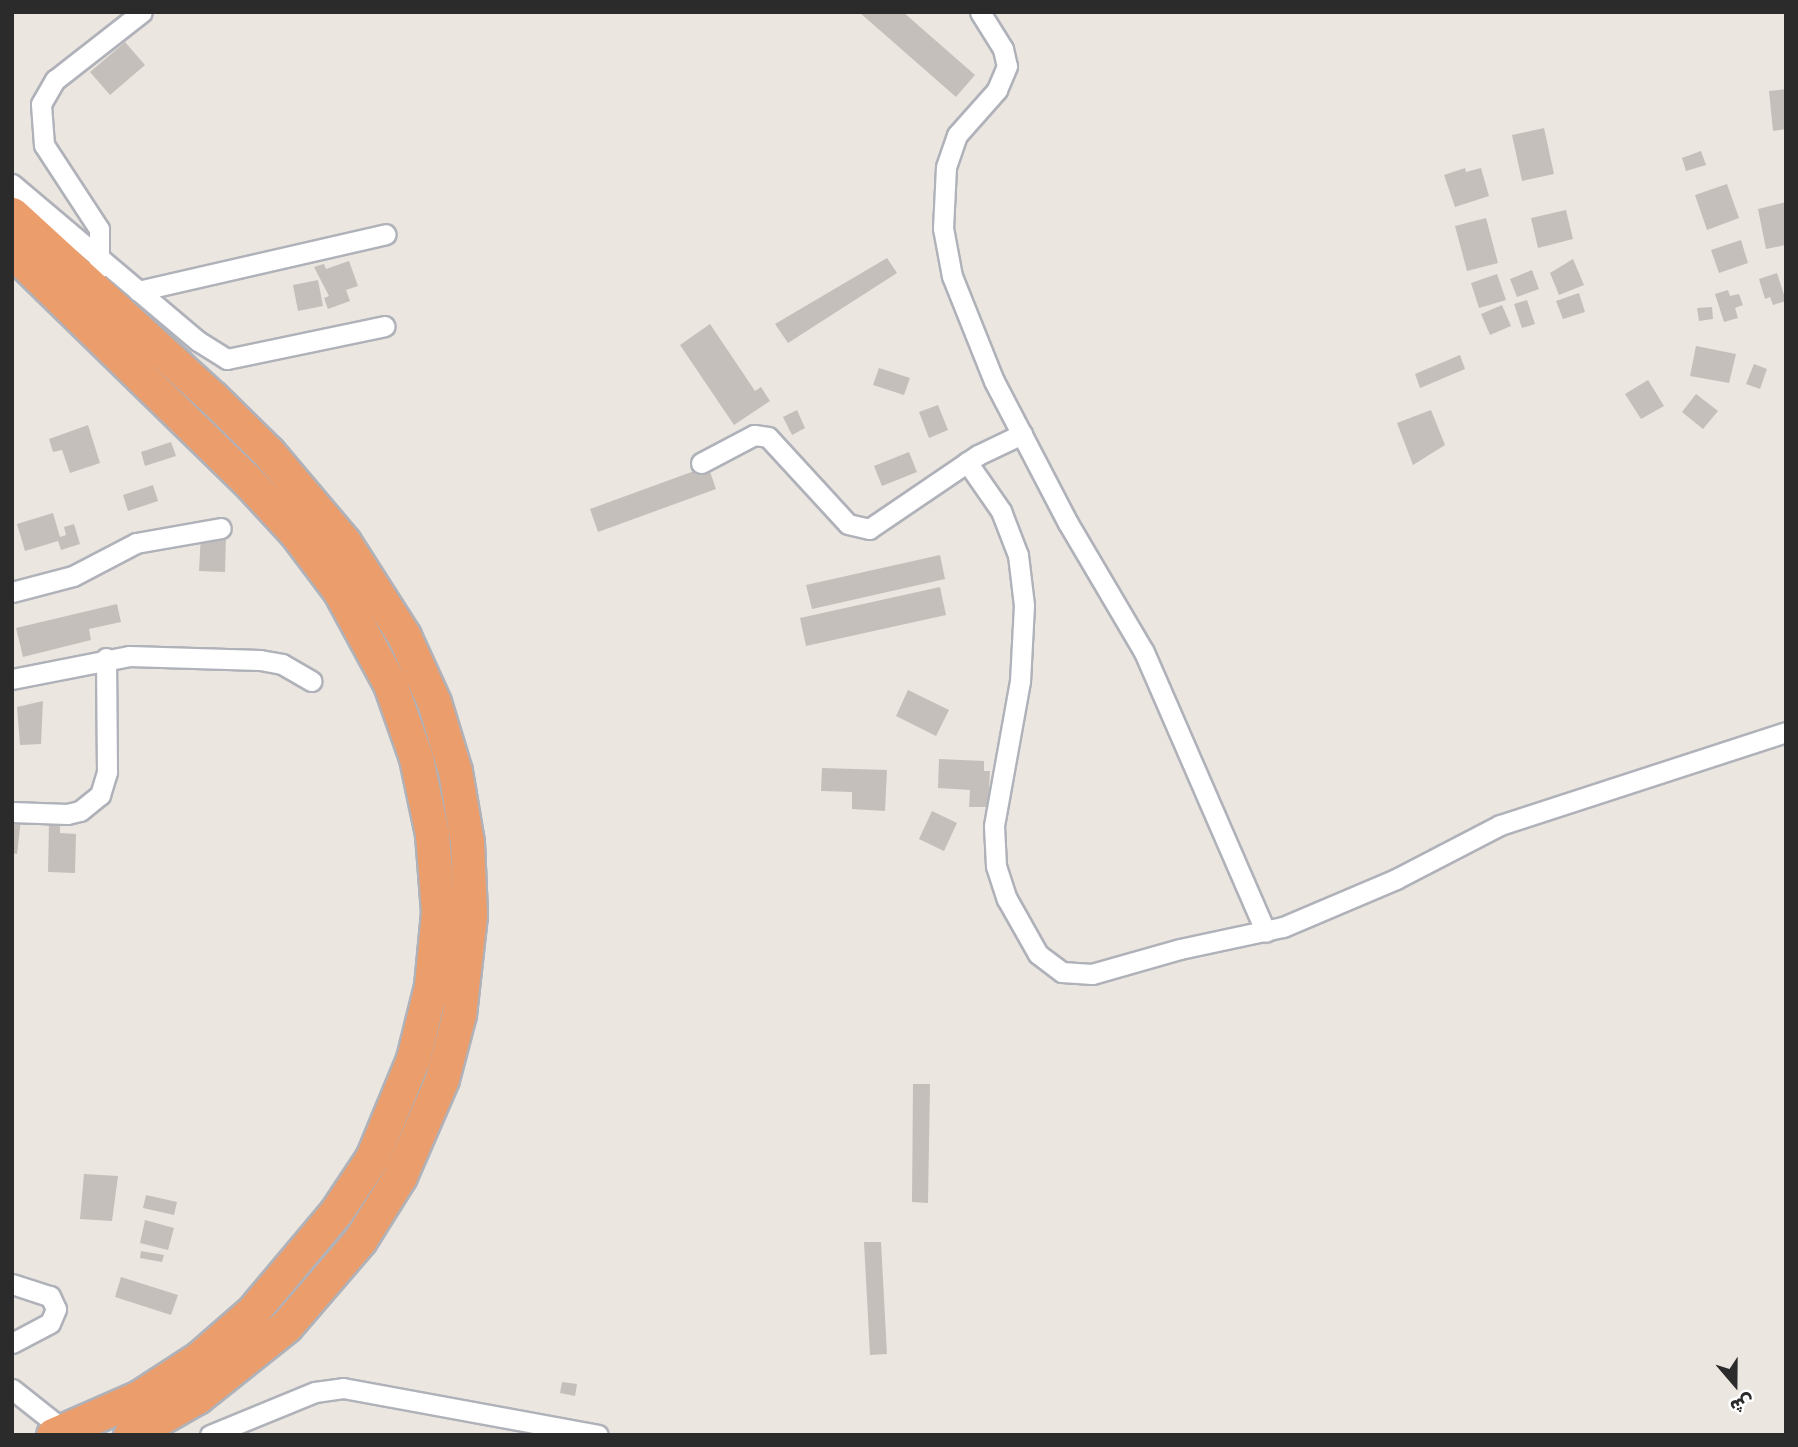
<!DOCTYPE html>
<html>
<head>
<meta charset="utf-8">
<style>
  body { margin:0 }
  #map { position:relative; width:1798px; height:1447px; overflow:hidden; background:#ebe6df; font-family:Rubik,Cairo,sans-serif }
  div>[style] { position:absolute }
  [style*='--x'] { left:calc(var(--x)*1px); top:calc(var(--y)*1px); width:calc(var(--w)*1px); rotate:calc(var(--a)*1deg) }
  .building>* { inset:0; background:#c4bfbb }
  .roads { filter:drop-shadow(2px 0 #b0b2ba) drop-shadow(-2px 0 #b0b2ba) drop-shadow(0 2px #b0b2ba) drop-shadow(0 -2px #b0b2ba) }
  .street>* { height:19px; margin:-9.5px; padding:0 9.5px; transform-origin:9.5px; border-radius:9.5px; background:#fff }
  .highway>* { height:33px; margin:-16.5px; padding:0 16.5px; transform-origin:16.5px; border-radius:16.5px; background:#eb9d6b }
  span { translate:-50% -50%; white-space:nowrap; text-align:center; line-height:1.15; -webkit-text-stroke:7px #fff; paint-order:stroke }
  .frame { position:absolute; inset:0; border:14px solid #2b2b2b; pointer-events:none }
  .north { position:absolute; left:1700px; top:1349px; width:70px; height:70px; -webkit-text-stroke:5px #fff; paint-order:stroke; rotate:160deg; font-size:19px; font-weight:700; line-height:28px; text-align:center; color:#2b2b2b }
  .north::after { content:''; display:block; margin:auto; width:24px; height:32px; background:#2b2b2b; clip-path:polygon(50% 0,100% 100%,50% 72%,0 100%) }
</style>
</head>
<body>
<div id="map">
  <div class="building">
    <i style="clip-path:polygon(859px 12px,903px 12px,975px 75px,956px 97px)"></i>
    <i style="clip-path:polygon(125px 42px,145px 65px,110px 95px,90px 72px)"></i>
    <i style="clip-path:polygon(1786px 89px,1786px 129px,1773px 131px,1769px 91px)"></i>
    <i style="clip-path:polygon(1544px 128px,1554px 174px,1522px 181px,1512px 135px)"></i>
    <i style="clip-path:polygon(1701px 151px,1706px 165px,1686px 171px,1682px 158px)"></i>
    <i style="clip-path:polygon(1465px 168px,1466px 172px,1481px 168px,1489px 196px,1455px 207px,1444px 175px)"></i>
    <i style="clip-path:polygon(1727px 184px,1739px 218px,1707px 230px,1695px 195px)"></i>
    <i style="clip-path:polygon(1786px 202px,1786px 245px,1766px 249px,1758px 209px)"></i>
    <i style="clip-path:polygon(1566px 210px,1573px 239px,1538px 248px,1531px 218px)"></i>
    <i style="clip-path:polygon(1486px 218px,1498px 263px,1467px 271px,1455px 226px)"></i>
    <i style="clip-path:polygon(1741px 240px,1748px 263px,1719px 273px,1711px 250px)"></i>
    <i style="clip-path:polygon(887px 258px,897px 273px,788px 343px,775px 324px)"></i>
    <i style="clip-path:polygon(1573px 259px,1584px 285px,1559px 295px,1550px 273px)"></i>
    <i style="clip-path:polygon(349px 261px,358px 286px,346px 290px,350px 301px,328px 309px,324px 298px,329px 296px,314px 267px,324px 264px,326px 269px)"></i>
    <i style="clip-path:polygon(1532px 270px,1539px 289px,1517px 297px,1510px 279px)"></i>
    <i style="clip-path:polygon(1777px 273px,1786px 301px,1773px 305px,1770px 297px,1765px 299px,1759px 279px)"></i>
    <i style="clip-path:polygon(1497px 274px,1506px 300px,1479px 308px,1471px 283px)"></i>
    <i style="clip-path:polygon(318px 280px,323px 306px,298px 311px,293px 285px)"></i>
    <i style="clip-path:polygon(1728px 290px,1730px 296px,1739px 294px,1743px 305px,1735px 308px,1738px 318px,1724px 322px,1715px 294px)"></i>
    <i style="clip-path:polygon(1579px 293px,1585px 312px,1563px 319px,1556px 301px)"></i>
    <i style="clip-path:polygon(1527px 300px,1535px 324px,1522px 328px,1514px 304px)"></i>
    <i style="clip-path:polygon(1502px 305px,1511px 326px,1490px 335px,1481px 314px)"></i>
    <i style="clip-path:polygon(1712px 307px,1713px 319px,1699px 321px,1697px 308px)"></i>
    <i style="clip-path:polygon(710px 324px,755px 391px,761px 387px,770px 401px,734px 425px,680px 345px)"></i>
    <i style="clip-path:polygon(1696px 346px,1736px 354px,1729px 383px,1690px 376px)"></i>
    <i style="clip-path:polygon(1460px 355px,1465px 369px,1420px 388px,1415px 374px)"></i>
    <i style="clip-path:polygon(1754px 364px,1767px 369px,1760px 389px,1746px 384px)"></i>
    <i style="clip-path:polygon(879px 368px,910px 378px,904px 395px,873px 385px)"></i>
    <i style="clip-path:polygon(1648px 380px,1664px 406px,1641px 419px,1625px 394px)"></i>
    <i style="clip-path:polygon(1696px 394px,1718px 411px,1703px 429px,1682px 412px)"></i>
    <i style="clip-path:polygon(938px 405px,948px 430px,929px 438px,919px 412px)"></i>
    <i style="clip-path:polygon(797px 410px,805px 428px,792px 435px,783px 417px)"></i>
    <i style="clip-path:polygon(1431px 410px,1445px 445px,1413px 465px,1397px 423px)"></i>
    <i style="clip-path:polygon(88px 425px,100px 463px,70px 473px,62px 450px,53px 452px,49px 439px)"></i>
    <i style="clip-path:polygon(171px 442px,176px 456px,145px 466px,141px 452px)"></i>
    <i style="clip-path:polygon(909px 452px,917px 472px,882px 486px,874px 466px)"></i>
    <i style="clip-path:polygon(708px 466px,716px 489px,598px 532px,590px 509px)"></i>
    <i style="clip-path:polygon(153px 485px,158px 501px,128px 511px,123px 495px)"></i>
    <i style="clip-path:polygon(53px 513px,60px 537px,66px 535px,64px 527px,74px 524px,80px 544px,61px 550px,58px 541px,25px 551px,17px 524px)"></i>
    <i style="clip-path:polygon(201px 534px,226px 535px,225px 572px,199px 571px)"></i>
    <i style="clip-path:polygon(940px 555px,945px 579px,812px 609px,806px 585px)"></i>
    <i style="clip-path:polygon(940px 587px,946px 615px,806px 646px,800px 618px)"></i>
    <i style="clip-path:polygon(117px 604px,121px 622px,89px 629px,91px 640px,23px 657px,16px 628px)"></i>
    <i style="clip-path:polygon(908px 690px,949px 710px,936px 736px,896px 716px)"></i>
    <i style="clip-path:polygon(43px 701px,41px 744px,20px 745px,17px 707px)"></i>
    <i style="clip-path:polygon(939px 759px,984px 761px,984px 771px,990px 771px,988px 807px,969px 807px,970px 790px,938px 788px)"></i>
    <i style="clip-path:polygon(822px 768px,887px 770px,885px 811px,852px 809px,852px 792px,821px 791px)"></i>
    <i style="clip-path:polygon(932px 811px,957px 823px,944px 851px,919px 839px)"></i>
    <i style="clip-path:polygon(12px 817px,21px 819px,17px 854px,12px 853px)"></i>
    <i style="clip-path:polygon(49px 822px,60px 822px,60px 833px,76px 834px,75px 873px,48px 872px)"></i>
    <i style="clip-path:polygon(913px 1084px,930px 1084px,928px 1203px,912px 1202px)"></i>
    <i style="clip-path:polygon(84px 1174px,118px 1176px,112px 1221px,80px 1219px)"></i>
    <i style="clip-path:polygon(146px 1195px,177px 1202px,174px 1215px,143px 1208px)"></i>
    <i style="clip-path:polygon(145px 1220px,174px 1228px,168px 1250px,140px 1243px)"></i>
    <i style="clip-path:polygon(864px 1242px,881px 1242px,887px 1354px,870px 1355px)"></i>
    <i style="clip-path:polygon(141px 1251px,164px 1255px,162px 1262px,140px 1258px)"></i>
    <i style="clip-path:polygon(121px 1277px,178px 1295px,171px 1315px,115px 1297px)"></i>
    <i style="clip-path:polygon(562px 1382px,577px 1384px,575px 1396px,560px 1393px)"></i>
  </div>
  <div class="roads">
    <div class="street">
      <i style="--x:980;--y:12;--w:44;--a:58.1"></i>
      <i style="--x:1003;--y:49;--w:17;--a:77"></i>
      <i style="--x:1007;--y:66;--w:26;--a:113"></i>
      <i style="--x:997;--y:90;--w:60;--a:131.6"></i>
      <i style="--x:957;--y:135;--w:34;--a:109"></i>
      <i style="--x:946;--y:167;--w:61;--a:92.8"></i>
      <i style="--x:943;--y:228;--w:49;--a:79.4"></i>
      <i style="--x:952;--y:276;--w:113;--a:68.2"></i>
      <i style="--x:994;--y:381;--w:160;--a:62.5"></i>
      <i style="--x:1068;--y:523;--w:150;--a:59.5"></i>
      <i style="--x:1144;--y:652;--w:305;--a:66.5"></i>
      <i style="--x:12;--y:184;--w:243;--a:40.2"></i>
      <i style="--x:198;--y:341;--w:34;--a:32"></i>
      <i style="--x:227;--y:359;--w:161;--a:-11.8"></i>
      <i style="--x:99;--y:268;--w:39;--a:-90"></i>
      <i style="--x:99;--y:229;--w:100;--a:-123.2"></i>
      <i style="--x:44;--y:145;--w:41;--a:-94.2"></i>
      <i style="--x:41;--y:104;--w:28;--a:-60"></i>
      <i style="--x:55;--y:80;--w:110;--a:-38"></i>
      <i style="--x:138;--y:291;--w:254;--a:-12.9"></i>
      <i style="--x:967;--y:462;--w:60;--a:55.2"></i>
      <i style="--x:1001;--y:511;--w:47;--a:68.9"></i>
      <i style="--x:1018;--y:555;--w:50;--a:83.2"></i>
      <i style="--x:1024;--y:605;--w:76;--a:93"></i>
      <i style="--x:1020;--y:681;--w:147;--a:100.2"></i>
      <i style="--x:994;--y:826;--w:40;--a:87.1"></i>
      <i style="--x:996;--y:866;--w:35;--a:72"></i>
      <i style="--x:1007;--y:899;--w:63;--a:60.6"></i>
      <i style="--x:1038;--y:954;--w:30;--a:37"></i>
      <i style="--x:1062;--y:972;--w:30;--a:4"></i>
      <i style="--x:1092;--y:974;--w:91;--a:-15.9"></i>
      <i style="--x:1180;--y:949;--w:105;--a:-12.1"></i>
      <i style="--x:1283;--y:927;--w:123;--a:-23"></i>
      <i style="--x:1396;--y:879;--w:117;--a:-27.4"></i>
      <i style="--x:1500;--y:825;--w:301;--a:-18"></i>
      <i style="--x:701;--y:463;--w:60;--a:-27.8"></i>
      <i style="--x:754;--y:435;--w:14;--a:8"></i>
      <i style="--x:768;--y:437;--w:118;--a:47.4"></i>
      <i style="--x:848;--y:524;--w:22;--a:13"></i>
      <i style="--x:869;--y:529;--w:132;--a:-34.2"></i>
      <i style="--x:978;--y:455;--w:49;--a:-25.5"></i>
      <i style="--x:12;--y:592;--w:63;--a:-14.7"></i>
      <i style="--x:73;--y:576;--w:71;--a:-27.6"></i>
      <i style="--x:136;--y:543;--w:86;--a:-10"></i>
      <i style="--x:12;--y:679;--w:119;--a:-11.1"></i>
      <i style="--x:129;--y:656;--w:131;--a:1.7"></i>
      <i style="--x:260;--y:660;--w:22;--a:10"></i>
      <i style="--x:282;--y:664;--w:34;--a:30"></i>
      <i style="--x:12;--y:812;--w:55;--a:2.1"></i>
      <i style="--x:67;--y:814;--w:13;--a:-13"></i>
      <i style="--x:80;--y:811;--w:26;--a:-39"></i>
      <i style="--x:100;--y:795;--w:24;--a:-73"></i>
      <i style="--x:107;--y:772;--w:114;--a:-90.5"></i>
      <i style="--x:12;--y:1284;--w:40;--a:18"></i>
      <i style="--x:50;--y:1296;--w:14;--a:65"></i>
      <i style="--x:56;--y:1309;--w:15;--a:113"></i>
      <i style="--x:50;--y:1323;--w:43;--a:152.2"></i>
      <i style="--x:12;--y:1389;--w:68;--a:38.4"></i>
      <i style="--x:210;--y:1435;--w:113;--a:-22.3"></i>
      <i style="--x:315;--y:1392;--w:28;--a:-8"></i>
      <i style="--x:343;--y:1388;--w:259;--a:10.4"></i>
    </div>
    <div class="highway">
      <i style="--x:12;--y:214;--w:271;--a:42.5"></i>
      <i style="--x:212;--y:397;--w:78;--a:44.5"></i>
      <i style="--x:268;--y:452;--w:118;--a:49.8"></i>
      <i style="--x:344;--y:542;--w:112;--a:57.4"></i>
      <i style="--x:404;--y:636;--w:72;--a:65.6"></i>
      <i style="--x:434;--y:702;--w:72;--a:73.1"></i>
      <i style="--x:455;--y:771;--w:72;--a:80.4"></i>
      <i style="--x:467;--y:842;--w:73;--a:87.6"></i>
      <i style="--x:470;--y:915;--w:100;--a:96.3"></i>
      <i style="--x:459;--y:1014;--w:67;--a:104.7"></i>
      <i style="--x:442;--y:1079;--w:106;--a:113.4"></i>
      <i style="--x:400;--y:1176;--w:75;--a:122"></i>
      <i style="--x:360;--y:1240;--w:113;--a:130.7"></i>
      <i style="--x:286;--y:1326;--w:114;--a:141.4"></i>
      <i style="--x:197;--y:1397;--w:77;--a:150.4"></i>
      <i style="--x:12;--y:251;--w:327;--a:44.3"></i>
      <i style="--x:246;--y:479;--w:74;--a:47.2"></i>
      <i style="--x:296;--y:533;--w:71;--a:53"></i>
      <i style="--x:339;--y:590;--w:107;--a:61.5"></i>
      <i style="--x:390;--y:684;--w:78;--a:70.6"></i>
      <i style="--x:416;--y:758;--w:78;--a:78.1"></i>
      <i style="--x:432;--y:834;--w:78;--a:85.6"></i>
      <i style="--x:438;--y:912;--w:74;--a:95.4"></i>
      <i style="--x:431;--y:986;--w:75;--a:103.9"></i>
      <i style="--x:413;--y:1059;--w:107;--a:112.5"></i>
      <i style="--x:372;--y:1158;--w:65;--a:123.7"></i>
      <i style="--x:336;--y:1212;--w:131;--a:130"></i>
      <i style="--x:252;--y:1312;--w:70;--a:139"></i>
      <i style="--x:199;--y:1358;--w:72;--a:147"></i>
      <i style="--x:139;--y:1397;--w:94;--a:156.2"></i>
    </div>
  </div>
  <div class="frame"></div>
  <div class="north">ش</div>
</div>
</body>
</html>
